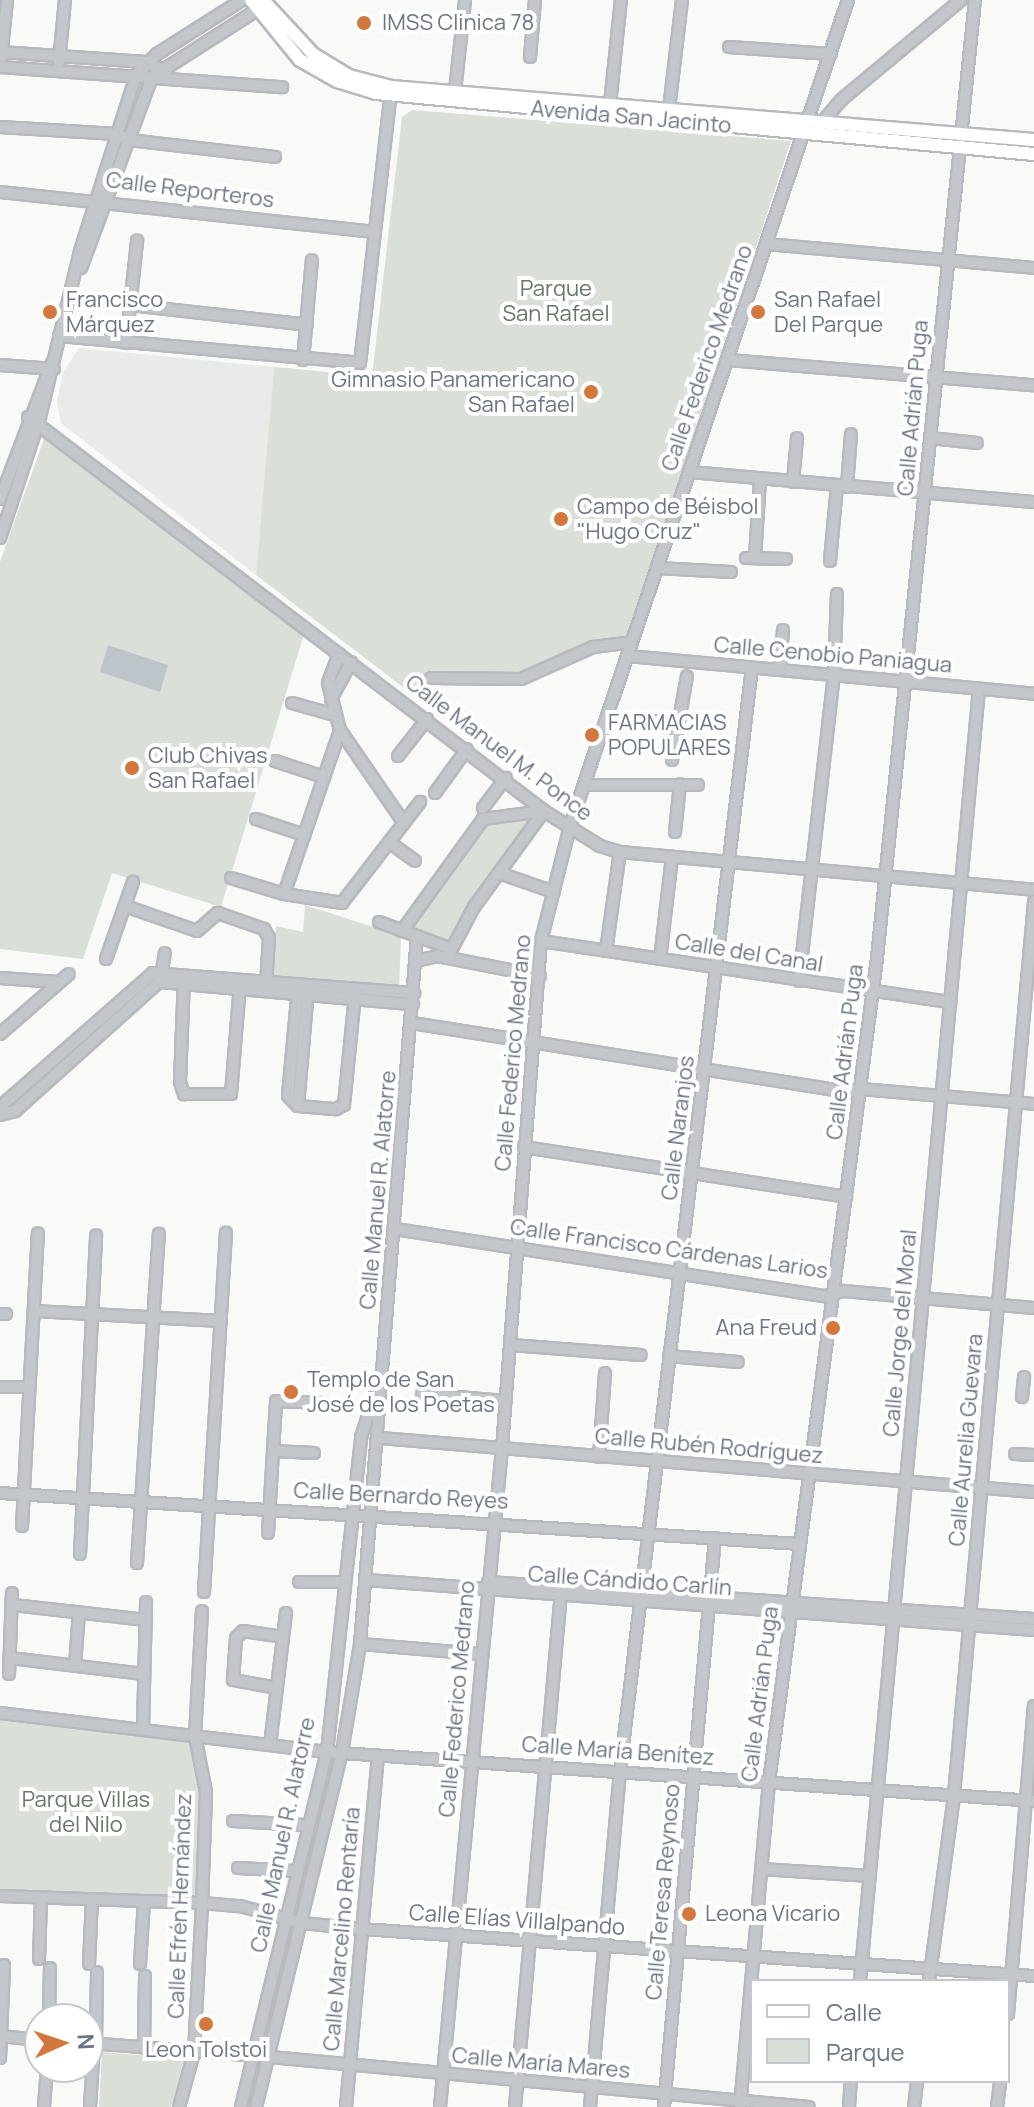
<!DOCTYPE html>
<html>
<head>
<meta charset="utf-8">
<style>
  body { margin:0 }
  #map { position:relative; width:1034px; height:2107px; overflow:hidden; background:#f9f9f7; font-family:Manrope,sans-serif }
  div>[style] { position:absolute }
  [style*='--x'] { left:calc(var(--x)*1px); top:calc(var(--y)*1px); width:calc(var(--w)*1px); rotate:calc(var(--a)*1deg) }
  .built>* { inset:0; background:#e9eaea }
  .green>* { inset:0; background:#dadfd8 }
  .water>* { inset:0; background:#bdc4ca }
  .roads { filter:drop-shadow(2px 0 #b7b9be) drop-shadow(-2px 0 #b7b9be) drop-shadow(0 2px #b7b9be) drop-shadow(0 -2px #b7b9be) }
  .minor>* { height:10px; margin:-5px; padding:0 5px; transform-origin:5px; border-radius:5px; background:#c3c6ca }
  .major>* { height:12px; margin:-6px; padding:0 6px; transform-origin:6px; border-radius:6px; background:#fff }
  .dots>* { width:22px; height:22px; translate:-50% -50%; box-sizing:border-box; border:4px solid #fff; border-radius:50% }
  span { translate:-50% -50%; white-space:nowrap; text-align:center; line-height:1.15; -webkit-text-stroke:8px #fff; paint-order:stroke }
  .poi-label { font-size:22px; color:#6b7585 }
  .left { translate:0 -50%; text-align:left }
  .right { translate:-100% -50%; text-align:right }
  .street-label { font-size:22px; color:#6b7585 }
  .park-label { font-size:22px; color:#667865 }
  .legend { position:absolute; left:750px; top:1979px; width:260px; height:104px; box-sizing:border-box; background:#fff; border:2px solid #c4c8ce; margin:0; padding:10px 14px; list-style:none; font-size:24px; color:#6b7585 }
  .legend li { display:flex; align-items:center; gap:16px; height:40px }
  .legend b { width:40px; border:2px solid #c4c8ce }
  .north { position:absolute; left:24px; top:2003px; width:80px; height:80px; box-sizing:border-box; background:#fff; border:2px solid #c4c8ce; border-radius:50%; rotate:87deg; font-size:22px; font-weight:700; line-height:32px; text-align:center; color:#6b7585 }
  .north::after { content:''; display:block; margin:auto; width:28px; height:36px; background:#d3773d; clip-path:polygon(50% 0,100% 100%,50% 72%,0 100%) }
</style>
</head>
<body>
<div id="map">
  <div class="built">
    <i style="clip-path:polygon(79px 348px,274px 367px,256px 575px,61px 423px,57px 402px,63px 372px)"></i>
  </div>
  <div class="green">
    <i style="clip-path:polygon(412px 110px,791px 141px,627px 639px,526px 675px,426px 671px,424px 703px,256px 575px,274px 367px,372px 376px,402px 117px)"></i>
    <i style="clip-path:polygon(45px 436px,304px 634px,221px 907px,112px 873px,83px 959px,0 949px,0 562px)"></i>
    <i style="clip-path:polygon(534px 815px,454px 929px,451px 941px,408px 929px,485px 821px)"></i>
    <i style="clip-path:polygon(305px 905px,401px 936px,399px 988px,271px 978px,276px 926px,303px 932px)"></i>
    <i style="clip-path:polygon(0 1717px,193px 1739px,205px 1790px,200px 1902px,0 1891px)"></i>
    <i style="clip-path:polygon(102px 2052px,184px 2059px,171px 2107px,99px 2107px)"></i>
  </div>
  <div class="water">
    <i style="clip-path:polygon(108px 645px,168px 665px,160px 692px,100px 672px)"></i>
  </div>
  <div class="roads">
    <div class="minor">
      <i style="--x:729;--y:47;--w:102;--a:3.9"></i>
      <i style="--x:0;--y:52;--w:146;--a:3.9"></i>
      <i style="--x:146;--y:62;--w:23;--a:25"></i>
      <i style="--x:530;--y:57;--w:57;--a:-85"></i>
      <i style="--x:1;--y:58;--w:58;--a:-84.1"></i>
      <i style="--x:59;--y:62;--w:62;--a:-84.5"></i>
      <i style="--x:0;--y:67;--w:283;--a:4.1"></i>
      <i style="--x:455;--y:91;--w:92;--a:-83.7"></i>
      <i style="--x:610;--y:104;--w:105;--a:-84"></i>
      <i style="--x:669;--y:109;--w:110;--a:-83.2"></i>
      <i style="--x:0;--y:127;--w:117;--a:3.4"></i>
      <i style="--x:117;--y:134;--w:13;--a:27"></i>
      <i style="--x:129;--y:140;--w:147;--a:6.6"></i>
      <i style="--x:817;--y:128;--w:37;--a:-49"></i>
      <i style="--x:841;--y:100;--w:156;--a:-39.8"></i>
      <i style="--x:0;--y:192;--w:377;--a:6.1"></i>
      <i style="--x:766;--y:244;--w:269;--a:5.1"></i>
      <i style="--x:81;--y:268;--w:204;--a:-69.6"></i>
      <i style="--x:152;--y:77;--w:132;--a:-32.6"></i>
      <i style="--x:130;--y:305;--w:178;--a:6.4"></i>
      <i style="--x:59;--y:336;--w:302;--a:5.1"></i>
      <i style="--x:360;--y:363;--w:276;--a:-83.5"></i>
      <i style="--x:126;--y:343;--w:103;--a:-83.8"></i>
      <i style="--x:303;--y:360;--w:100;--a:-84.9"></i>
      <i style="--x:727;--y:360;--w:308;--a:4.7"></i>
      <i style="--x:0;--y:365;--w:54;--a:4.2"></i>
      <i style="--x:28;--y:417;--w:649;--a:37.36"></i>
      <i style="--x:544;--y:811;--w:66;--a:32"></i>
      <i style="--x:600;--y:846;--w:21;--a:17"></i>
      <i style="--x:620;--y:852;--w:416;--a:5.2"></i>
      <i style="--x:931;--y:438;--w:46;--a:6.2"></i>
      <i style="--x:689;--y:472;--w:346;--a:5"></i>
      <i style="--x:793;--y:482;--w:44;--a:-84.8"></i>
      <i style="--x:847;--y:487;--w:53;--a:-85.7"></i>
      <i style="--x:0;--y:499;--w:146;--a:-69.1"></i>
      <i style="--x:0;--y:538;--w:123;--a:-71.6"></i>
      <i style="--x:39;--y:421;--w:175;--a:-76.4"></i>
      <i style="--x:80;--y:251;--w:185;--a:-72.3"></i>
      <i style="--x:136;--y:75;--w:30;--a:-45"></i>
      <i style="--x:157;--y:54;--w:101;--a:-32.4"></i>
      <i style="--x:746;--y:558;--w:40;--a:1.4"></i>
      <i style="--x:755;--y:558;--w:79;--a:-86.4"></i>
      <i style="--x:830;--y:561;--w:75;--a:-84.7"></i>
      <i style="--x:657;--y:568;--w:74;--a:3.1"></i>
      <i style="--x:339;--y:654;--w:31;--a:111"></i>
      <i style="--x:328;--y:683;--w:49;--a:75.7"></i>
      <i style="--x:340;--y:730;--w:113;--a:55.5"></i>
      <i style="--x:628;--y:656;--w:408;--a:5.3"></i>
      <i style="--x:780;--y:670;--w:40;--a:-85.7"></i>
      <i style="--x:431;--y:678;--w:90;--a:0.6"></i>
      <i style="--x:521;--y:679;--w:79;--a:-24"></i>
      <i style="--x:593;--y:647;--w:39;--a:-7"></i>
      <i style="--x:331;--y:699;--w:42;--a:-61.6"></i>
      <i style="--x:292;--y:703;--w:45;--a:15.6"></i>
      <i style="--x:607;--y:716;--w:71;--a:6.4"></i>
      <i style="--x:398;--y:756;--w:47;--a:-51.9"></i>
      <i style="--x:672;--y:760;--w:85;--a:-79.9"></i>
      <i style="--x:275;--y:761;--w:52;--a:18.1"></i>
      <i style="--x:584;--y:785;--w:114;--a:0"></i>
      <i style="--x:435;--y:793;--w:54;--a:-54"></i>
      <i style="--x:483;--y:808;--w:38;--a:-53"></i>
      <i style="--x:256;--y:819;--w:51;--a:18.4"></i>
      <i style="--x:675;--y:832;--w:48;--a:-84.1"></i>
      <i style="--x:389;--y:842;--w:32;--a:36"></i>
      <i style="--x:499;--y:873;--w:58;--a:19.1"></i>
      <i style="--x:231;--y:878;--w:55;--a:16.8"></i>
      <i style="--x:284;--y:894;--w:59;--a:8.8"></i>
      <i style="--x:342;--y:903;--w:128;--a:-52.3"></i>
      <i style="--x:284;--y:894;--w:173;--a:-71.1"></i>
      <i style="--x:125;--y:906;--w:76;--a:19.1"></i>
      <i style="--x:197;--y:931;--w:28;--a:-41"></i>
      <i style="--x:218;--y:913;--w:49;--a:19.2"></i>
      <i style="--x:264;--y:929;--w:10;--a:61"></i>
      <i style="--x:269;--y:938;--w:47;--a:93.7"></i>
      <i style="--x:379;--y:922;--w:75;--a:20.4"></i>
      <i style="--x:402;--y:931;--w:138;--a:-54.1"></i>
      <i style="--x:483;--y:819;--w:62;--a:-7.5"></i>
      <i style="--x:541;--y:941;--w:414;--a:8.5"></i>
      <i style="--x:606;--y:951;--w:100;--a:-82"></i>
      <i style="--x:447;--y:958;--w:58;--a:-62.1"></i>
      <i style="--x:474;--y:907;--w:119;--a:-53.9"></i>
      <i style="--x:106;--y:959;--w:82;--a:-70.7"></i>
      <i style="--x:660;--y:959;--w:103;--a:-83.3"></i>
      <i style="--x:416;--y:961;--w:23;--a:-13"></i>
      <i style="--x:438;--y:956;--w:104;--a:11.1"></i>
      <i style="--x:162;--y:971;--w:18;--a:-81"></i>
      <i style="--x:184;--y:977;--w:105;--a:92.2"></i>
      <i style="--x:180;--y:1082;--w:13;--a:72"></i>
      <i style="--x:184;--y:1094;--w:47;--a:0"></i>
      <i style="--x:231;--y:1094;--w:109;--a:-85.3"></i>
      <i style="--x:0;--y:978;--w:58;--a:3.9"></i>
      <i style="--x:799;--y:981;--w:307;--a:-83.5"></i>
      <i style="--x:834;--y:676;--w:82;--a:-87.9"></i>
      <i style="--x:298;--y:988;--w:108;--a:95.3"></i>
      <i style="--x:288;--y:1096;--w:14;--a:45"></i>
      <i style="--x:298;--y:1106;--w:38;--a:5"></i>
      <i style="--x:336;--y:1109;--w:9;--a:-27"></i>
      <i style="--x:344;--y:1105;--w:112;--a:-84.3"></i>
      <i style="--x:412;--y:1023;--w:443;--a:9"></i>
      <i style="--x:850;--y:1092;--w:10;--a:-17"></i>
      <i style="--x:860;--y:1089;--w:175;--a:4.9"></i>
      <i style="--x:0;--y:1034;--w:91;--a:-41"></i>
      <i style="--x:298;--y:1106;--w:117;--a:-85.1"></i>
      <i style="--x:0;--y:1107;--w:203;--a:-41.2"></i>
      <i style="--x:153;--y:973;--w:262;--a:4.4"></i>
      <i style="--x:0;--y:1115;--w:16;--a:-15"></i>
      <i style="--x:15;--y:1111;--w:193;--a:-41.9"></i>
      <i style="--x:159;--y:982;--w:255;--a:5"></i>
      <i style="--x:524;--y:1147;--w:326;--a:8.8"></i>
      <i style="--x:395;--y:1229;--w:435;--a:8.9"></i>
      <i style="--x:825;--y:1296;--w:19;--a:-16"></i>
      <i style="--x:843;--y:1291;--w:192;--a:5.1"></i>
      <i style="--x:34;--y:1311;--w:187;--a:3.1"></i>
      <i style="--x:0;--y:1314;--w:6;--a:0"></i>
      <i style="--x:511;--y:1345;--w:130;--a:4.4"></i>
      <i style="--x:669;--y:1356;--w:69;--a:5"></i>
      <i style="--x:0;--y:1387;--w:29;--a:0"></i>
      <i style="--x:422;--y:1394;--w:84;--a:4.8"></i>
      <i style="--x:1022;--y:1397;--w:20;--a:-84"></i>
      <i style="--x:380;--y:1438;--w:656;--a:4.72"></i>
      <i style="--x:274;--y:1451;--w:40;--a:2.9"></i>
      <i style="--x:1015;--y:1454;--w:19;--a:3"></i>
      <i style="--x:599;--y:1457;--w:84;--a:-85.9"></i>
      <i style="--x:0;--y:1493;--w:801;--a:3.65"></i>
      <i style="--x:22;--y:1526;--w:293;--a:-86.9"></i>
      <i style="--x:268;--y:1533;--w:132;--a:-86.5"></i>
      <i style="--x:276;--y:1401;--w:48;--a:2.4"></i>
      <i style="--x:80;--y:1554;--w:319;--a:-87.1"></i>
      <i style="--x:137;--y:1563;--w:330;--a:-86.2"></i>
      <i style="--x:367;--y:1580;--w:669;--a:4.29"></i>
      <i style="--x:299;--y:1582;--w:46;--a:0"></i>
      <i style="--x:488;--y:1582;--w:547;--a:3.88"></i>
      <i style="--x:204;--y:1592;--w:360;--a:-86.5"></i>
      <i style="--x:13;--y:1605;--w:134;--a:6.4"></i>
      <i style="--x:360;--y:1644;--w:120;--a:4.8"></i>
      <i style="--x:10;--y:1658;--w:135;--a:6.8"></i>
      <i style="--x:75;--y:1666;--w:54;--a:-85.8"></i>
      <i style="--x:9;--y:1674;--w:81;--a:-87.9"></i>
      <i style="--x:277;--y:1688;--w:45;--a:-169.7"></i>
      <i style="--x:233;--y:1680;--w:42;--a:-85.9"></i>
      <i style="--x:236;--y:1638;--w:10;--a:-45"></i>
      <i style="--x:243;--y:1631;--w:40;--a:8.5"></i>
      <i style="--x:0;--y:1713;--w:329;--a:6.8"></i>
      <i style="--x:327;--y:1752;--w:709;--a:3.96"></i>
      <i style="--x:143;--y:1728;--w:126;--a:-88.6"></i>
      <i style="--x:270;--y:1745;--w:133;--a:-83.1"></i>
      <i style="--x:233;--y:1821;--w:72;--a:3.2"></i>
      <i style="--x:238;--y:1868;--w:57;--a:3"></i>
      <i style="--x:762;--y:1869;--w:108;--a:3.7"></i>
      <i style="--x:0;--y:1896;--w:202;--a:2"></i>
      <i style="--x:202;--y:1903;--w:38;--a:5"></i>
      <i style="--x:240;--y:1906;--w:64;--a:15.3"></i>
      <i style="--x:302;--y:1923;--w:60;--a:5.7"></i>
      <i style="--x:362;--y:1929;--w:674;--a:4"></i>
      <i style="--x:39;--y:1959;--w:61;--a:-88.1"></i>
      <i style="--x:89;--y:1964;--w:65;--a:-87.4"></i>
      <i style="--x:140;--y:1964;--w:63;--a:-86.4"></i>
      <i style="--x:860;--y:1981;--w:1297;--a:-84.74"></i>
      <i style="--x:929;--y:1981;--w:188;--a:-82.3"></i>
      <i style="--x:954;--y:1795;--w:897;--a:-84.88"></i>
      <i style="--x:1008;--y:2014;--w:309;--a:-85.2"></i>
      <i style="--x:49;--y:2019;--w:51;--a:-88.9"></i>
      <i style="--x:0;--y:2036;--w:40;--a:5.7"></i>
      <i style="--x:88;--y:2043;--w:169;--a:4.4"></i>
      <i style="--x:96;--y:2044;--w:72;--a:-89.2"></i>
      <i style="--x:144;--y:2048;--w:72;--a:-89.2"></i>
      <i style="--x:270;--y:2057;--w:541;--a:5.3"></i>
      <i style="--x:0;--y:2058;--w:93;--a:-87.5"></i>
      <i style="--x:44;--y:2107;--w:40;--a:-85.7"></i>
      <i style="--x:90;--y:2107;--w:63;--a:-86.4"></i>
      <i style="--x:179;--y:2107;--w:57;--a:-74.7"></i>
      <i style="--x:194;--y:2052;--w:149;--a:-86.9"></i>
      <i style="--x:202;--y:1903;--w:111;--a:-87.9"></i>
      <i style="--x:206;--y:1792;--w:57;--a:-101.1"></i>
      <i style="--x:195;--y:1736;--w:125;--a:-86.8"></i>
      <i style="--x:241;--y:2107;--w:365;--a:-76.4"></i>
      <i style="--x:327;--y:1752;--w:317;--a:-83.8"></i>
      <i style="--x:361;--y:1437;--w:60;--a:-71.6"></i>
      <i style="--x:256;--y:2107;--w:365;--a:-76.4"></i>
      <i style="--x:342;--y:1752;--w:109;--a:-80.5"></i>
      <i style="--x:360;--y:1644;--w:710;--a:-85.4"></i>
      <i style="--x:346;--y:2107;--w:353;--a:-84.8"></i>
      <i style="--x:440;--y:2107;--w:662;--a:-84.63"></i>
      <i style="--x:502;--y:1448;--w:508;--a:-85.6"></i>
      <i style="--x:541;--y:941;--w:119;--a:-75.8"></i>
      <i style="--x:570;--y:826;--w:872;--a:-71.4"></i>
      <i style="--x:515;--y:2107;--w:516;--a:-84.89"></i>
      <i style="--x:590;--y:2107;--w:337;--a:-84.9"></i>
      <i style="--x:620;--y:1771;--w:1111;--a:-83.18"></i>
      <i style="--x:664;--y:2107;--w:571;--a:-84.88"></i>
      <i style="--x:740;--y:2107;--w:326;--a:-84.9"></i>
      <i style="--x:769;--y:1782;--w:831;--a:-82.53"></i>
      <i style="--x:877;--y:958;--w:963;--a:-84.16"></i>
      <i style="--x:849;--y:2107;--w:26;--a:-86"></i>
      <i style="--x:914;--y:2107;--w:26;--a:-83"></i>
      <i style="--x:997;--y:2107;--w:26;--a:-83"></i>
    </div>
    <div class="major">
      <i style="--x:251;--y:0;--w:77;--a:50.8"></i>
      <i style="--x:300;--y:60;--w:43;--a:29.6"></i>
      <i style="--x:337;--y:81;--w:41;--a:17.1"></i>
      <i style="--x:376;--y:93;--w:661;--a:5.3"></i>
      <i style="--x:263;--y:0;--w:74;--a:47.2"></i>
      <i style="--x:313;--y:54;--w:42;--a:31.4"></i>
      <i style="--x:349;--y:76;--w:43;--a:14.7"></i>
      <i style="--x:391;--y:87;--w:645;--a:4.71"></i>
    </div>
  </div>
  <div class="dots">
    <i style="left:364px;top:23px;background:#d3773d"></i>
    <i style="left:50px;top:312px;background:#d3773d"></i>
    <i style="left:758px;top:312px;background:#d3773d"></i>
    <i style="left:591px;top:392px;background:#d3773d"></i>
    <i style="left:561px;top:519px;background:#d3773d"></i>
    <i style="left:592px;top:735px;background:#d3773d"></i>
    <i style="left:132px;top:768px;background:#d3773d"></i>
    <i style="left:833px;top:1328px;background:#d3773d"></i>
    <i style="left:291px;top:1392px;background:#d3773d"></i>
    <i style="left:689px;top:1914px;background:#d3773d"></i>
    <i style="left:206px;top:2024px;background:#d3773d"></i>
  </div>
  <div class="poi-label">
    <span class="left" style="left:382px;top:23px">IMSS Clinica 78</span>
    <span class="left" style="left:66px;top:312px">Francisco<br>Márquez</span>
    <span class="left" style="left:774px;top:312px">San Rafael<br>Del Parque</span>
    <span class="right" style="left:575px;top:392px">Gimnasio Panamericano<br>San Rafael</span>
    <span class="left" style="left:577px;top:519px">Campo de Béisbol<br>"Hugo Cruz"</span>
    <span class="left" style="left:608px;top:735px">FARMACIAS<br>POPULARES</span>
    <span class="left" style="left:148px;top:768px">Club Chivas<br>San Rafael</span>
    <span class="right" style="left:817px;top:1328px">Ana Freud</span>
    <span class="left" style="left:307px;top:1392px">Templo de San<br>José de los Poetas</span>
    <span class="left" style="left:705px;top:1914px">Leona Vicario</span>
    <span style="left:206px;top:2050px">Leon Tolstoi</span>
  </div>
  <div class="street-label">
    <span style="left:631px;top:117px;rotate:5deg">Avenida San Jacinto</span>
    <span style="left:190px;top:190px;rotate:7deg">Calle Reporteros</span>
    <span style="left:707px;top:358px;rotate:-71deg">Calle Federico Medrano</span>
    <span style="left:913px;top:408px;rotate:-85deg">Calle Adrián Puga</span>
    <span style="left:833px;top:655px;rotate:5deg">Calle Cenobio Paniagua</span>
    <span style="left:499px;top:748px;rotate:37deg">Calle Manuel M. Ponce</span>
    <span style="left:749px;top:953px;rotate:9deg">Calle del Canal</span>
    <span style="left:845px;top:1052px;rotate:-83deg">Calle Adrián Puga</span>
    <span style="left:513px;top:1053px;rotate:-85deg">Calle Federico Medrano</span>
    <span style="left:678px;top:1128px;rotate:-83deg">Calle Naranjos</span>
    <span style="left:378px;top:1190px;rotate:-85deg">Calle Manuel R. Alatorre</span>
    <span style="left:669px;top:1249px;rotate:8deg">Calle Francisco Cárdenas Larios</span>
    <span style="left:900px;top:1333px;rotate:-85deg">Calle Jorge del Moral</span>
    <span style="left:966px;top:1440px;rotate:-85deg">Calle Aurelia Guevara</span>
    <span style="left:709px;top:1446px;rotate:5deg">Calle Rubén Rodríguez</span>
    <span style="left:401px;top:1496px;rotate:3deg">Calle Bernardo Reyes</span>
    <span style="left:630px;top:1581px;rotate:4deg">Calle Cándido Carlín</span>
    <span style="left:760px;top:1694px;rotate:-83deg">Calle Adrián Puga</span>
    <span style="left:457px;top:1699px;rotate:-85deg">Calle Federico Medrano</span>
    <span style="left:618px;top:1751px;rotate:4deg">Calle María Benítez</span>
    <span style="left:283px;top:1835px;rotate:-78deg">Calle Manuel R. Alatorre</span>
    <span style="left:663px;top:1892px;rotate:-85deg">Calle Teresa Reynoso</span>
    <span style="left:180px;top:1906px;rotate:-88deg">Calle Efrén Hernández</span>
    <span style="left:517px;top:1920px;rotate:4deg">Calle Elías Villalpando</span>
    <span style="left:342px;top:1929px;rotate:-85deg">Calle Marcelino Rentaría</span>
    <span style="left:541px;top:2063px;rotate:5deg">Calle María Mares</span>
  </div>
  <div class="park-label">
    <span style="left:556px;top:301px">Parque<br>San Rafael</span>
    <span style="left:86px;top:1812px">Parque Villas<br>del Nilo</span>
  </div>
  <ul class="legend">
  <li><b style="height:10px;background:#fff"></b>Calle</li>
  <li><b style="height:22px;background:#dadfd8"></b>Parque</li>
  </ul>
  <div class="north">N</div>
</div>
</body>
</html>
